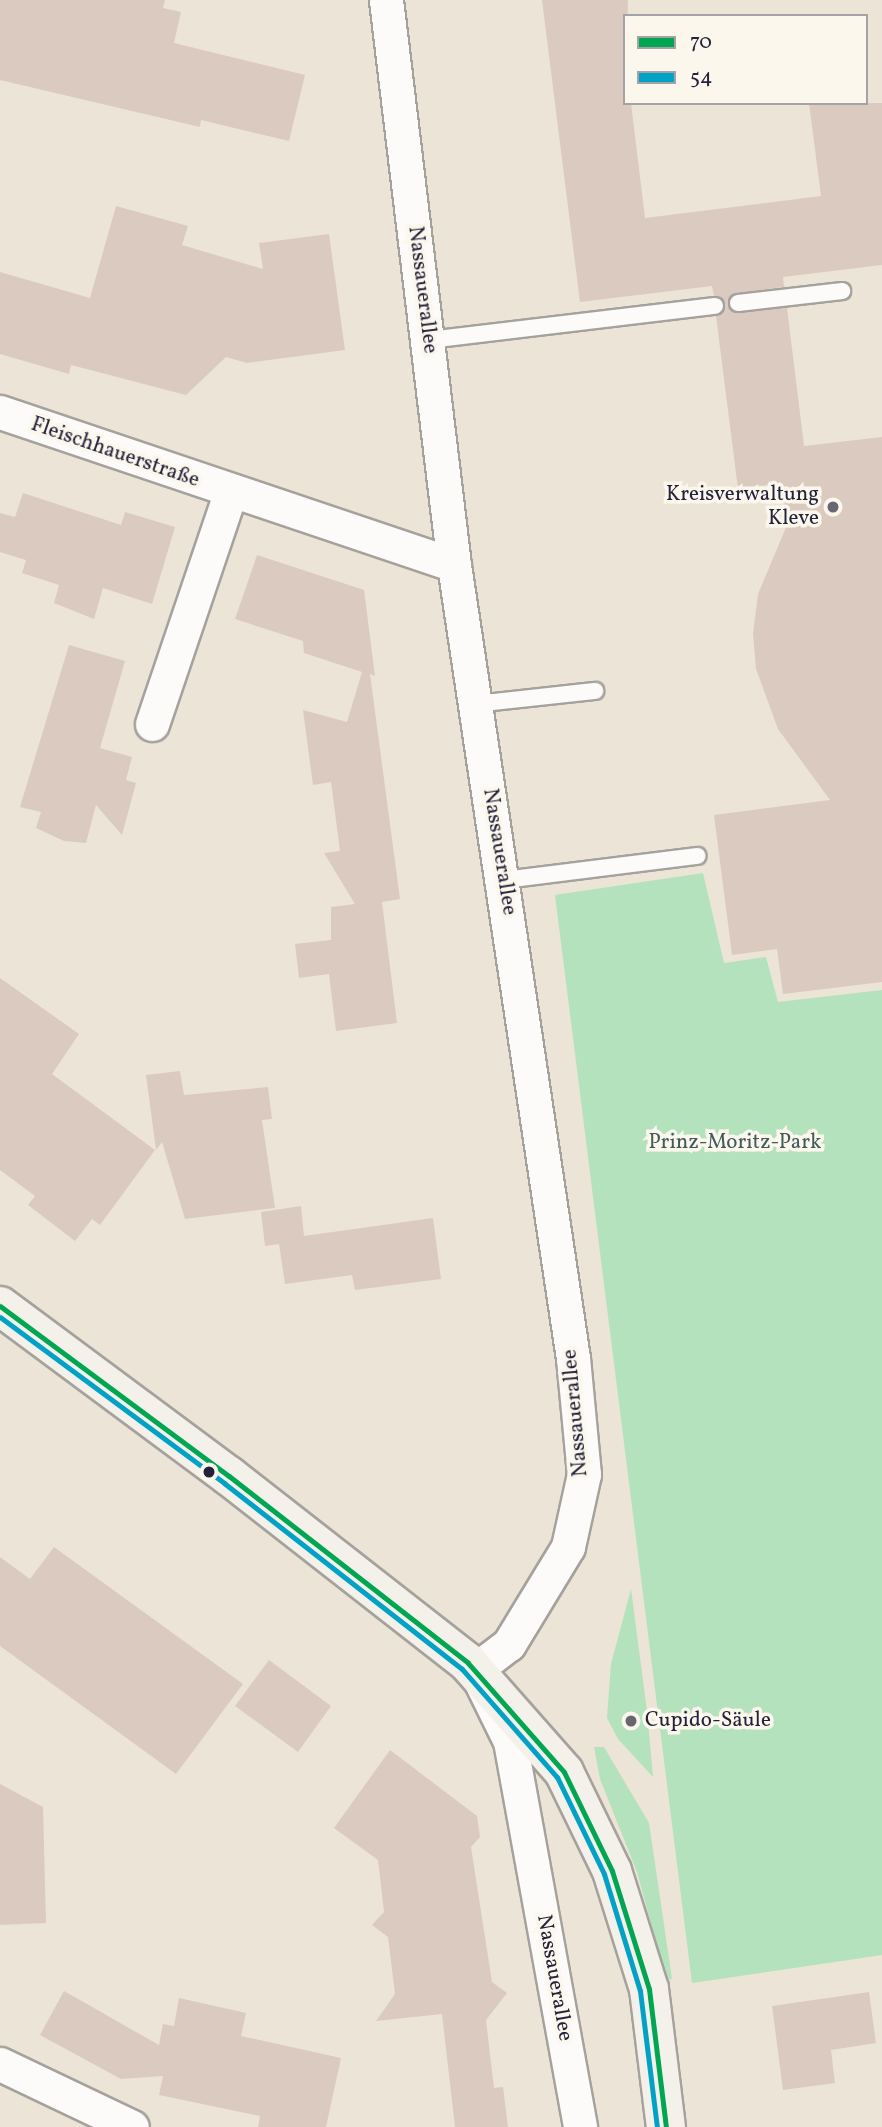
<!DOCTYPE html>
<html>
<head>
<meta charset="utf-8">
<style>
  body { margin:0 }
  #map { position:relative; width:882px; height:2127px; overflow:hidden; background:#ece4d7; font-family:Vollkorn,serif }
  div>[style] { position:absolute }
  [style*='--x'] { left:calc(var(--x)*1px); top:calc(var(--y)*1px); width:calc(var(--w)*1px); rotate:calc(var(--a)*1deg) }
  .green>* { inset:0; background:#b4e2bc }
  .building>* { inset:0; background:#dbcac0 }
  .roads { filter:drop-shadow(2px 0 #a5a19c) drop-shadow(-2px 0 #a5a19c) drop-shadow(0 2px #a5a19c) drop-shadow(0 -2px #a5a19c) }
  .lane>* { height:16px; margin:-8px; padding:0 8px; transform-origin:8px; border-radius:8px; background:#fcfbf9 }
  .street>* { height:33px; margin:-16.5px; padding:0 16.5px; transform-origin:16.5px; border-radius:16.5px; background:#fcfbf9 }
  .secondary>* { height:38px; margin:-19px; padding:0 19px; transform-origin:19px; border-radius:19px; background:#f4f1eb }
  .bus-1>* { height:5px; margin:-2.5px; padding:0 2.5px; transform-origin:2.5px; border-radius:2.5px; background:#00a651 }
  .bus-2>* { height:5px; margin:-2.5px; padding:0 2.5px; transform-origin:2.5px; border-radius:2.5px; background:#02a2c7 }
  .dots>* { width:19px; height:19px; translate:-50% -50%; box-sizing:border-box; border:4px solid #fbf7ec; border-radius:50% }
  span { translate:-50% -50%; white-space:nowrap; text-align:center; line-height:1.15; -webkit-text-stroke:7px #fbf7ec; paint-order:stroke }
  .street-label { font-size:21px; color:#22223b }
  .poi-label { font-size:21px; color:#22223b }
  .right { translate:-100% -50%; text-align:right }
  .left { translate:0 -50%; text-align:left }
  .park-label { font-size:21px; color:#405b5b }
  .legend { position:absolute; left:623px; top:14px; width:245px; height:91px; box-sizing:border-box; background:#fbf7ec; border:2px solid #a4a2a5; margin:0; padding:9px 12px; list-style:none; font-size:21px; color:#22223b }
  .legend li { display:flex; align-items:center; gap:14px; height:35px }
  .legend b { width:35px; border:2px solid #a4a2a5 }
</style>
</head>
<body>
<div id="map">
  <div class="green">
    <i style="clip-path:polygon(703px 873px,724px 963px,766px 957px,778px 1002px,882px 990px,882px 1955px,692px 1983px,555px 895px)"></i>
    <i style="clip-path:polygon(631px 1589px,647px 1711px,653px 1777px,618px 1739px,607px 1718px,611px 1664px)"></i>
    <i style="clip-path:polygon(594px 1747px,604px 1747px,649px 1823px,672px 1979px,666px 1979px,637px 1872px,600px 1779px)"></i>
  </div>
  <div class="building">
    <i style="clip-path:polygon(0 0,165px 0,163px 8px,181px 12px,174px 43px,305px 75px,289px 141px,201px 120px,200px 127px,0 80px)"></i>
    <i style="clip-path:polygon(542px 0,628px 0,625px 103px,631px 103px,645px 218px,821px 196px,809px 103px,882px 103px,882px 265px,783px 277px,784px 287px,736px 293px,728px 304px,739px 313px,787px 308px,804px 446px,882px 437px,882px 982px,783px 994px,777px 949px,732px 955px,714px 815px,830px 800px,778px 729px,756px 669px,753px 634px,758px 594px,787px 525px,782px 483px,738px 489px,716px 316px,725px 304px,714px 296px,712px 286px,580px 302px)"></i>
    <i style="clip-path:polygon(116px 206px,188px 226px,182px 245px,263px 269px,259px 243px,329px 234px,345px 350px,247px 363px,226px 357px,186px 395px,71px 365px,69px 374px,0 354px,0 272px,90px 298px)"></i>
    <i style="clip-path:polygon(23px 493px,121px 525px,125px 512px,175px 527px,152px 604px,103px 588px,94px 619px,54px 603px,59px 585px,22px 573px,26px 560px,0 552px,0 513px,15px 517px)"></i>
    <i style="clip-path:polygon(257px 555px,364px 590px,375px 676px,370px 674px,400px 899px,382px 902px,397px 1023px,336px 1031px,329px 974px,299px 978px,295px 944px,331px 940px,331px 907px,355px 904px,324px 853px,340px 851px,331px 782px,313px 785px,303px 710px,347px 722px,362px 672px,304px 653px,303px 641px,235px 619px)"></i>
    <i style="clip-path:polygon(69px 645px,125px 661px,100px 748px,132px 757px,126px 780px,136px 783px,122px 835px,96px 805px,86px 843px,64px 841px,36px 828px,41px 812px,20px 807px)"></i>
    <i style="clip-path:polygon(0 978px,79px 1034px,52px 1074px,155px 1150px,100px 1225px,92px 1219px,75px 1241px,28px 1205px,35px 1196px,0 1170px)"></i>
    <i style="clip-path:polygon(180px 1071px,184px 1095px,268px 1087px,272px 1119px,262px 1120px,275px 1208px,185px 1219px,162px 1142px,156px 1150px,146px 1075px)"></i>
    <i style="clip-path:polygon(301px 1206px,304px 1236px,433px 1218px,441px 1279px,355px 1290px,352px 1275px,285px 1284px,279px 1244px,265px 1246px,261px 1212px)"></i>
    <i style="clip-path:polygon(54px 1547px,243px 1684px,176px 1774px,0 1646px,0 1557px,30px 1579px)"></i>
    <i style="clip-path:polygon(269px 1660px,331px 1706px,298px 1752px,235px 1706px)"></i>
    <i style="clip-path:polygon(390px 1750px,477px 1816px,480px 1837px,471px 1847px,492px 1982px,507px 1993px,486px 2020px,494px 2088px,503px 2087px,508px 2127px,455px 2127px,442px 2014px,376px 2021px,395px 1994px,388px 1937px,372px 1925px,384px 1912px,378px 1860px,334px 1828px)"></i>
    <i style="clip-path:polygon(0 1784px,43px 1807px,46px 1923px,0 1925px)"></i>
    <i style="clip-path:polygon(64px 1991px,159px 2045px,163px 2024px,174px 2026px,179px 1998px,246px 2013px,241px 2036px,341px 2058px,326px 2127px,258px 2127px,260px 2116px,159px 2095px,163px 2076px,121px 2079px,40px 2035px)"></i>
    <i style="clip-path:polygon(869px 1992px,876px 2043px,831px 2050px,835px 2083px,783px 2090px,772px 2006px)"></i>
  </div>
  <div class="roads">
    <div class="lane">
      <i style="--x:738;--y:303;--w:105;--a:-6.6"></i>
      <i style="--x:429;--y:340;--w:288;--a:-6.8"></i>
      <i style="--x:475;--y:704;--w:121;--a:-6.2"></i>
      <i style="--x:504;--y:880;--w:195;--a:-7.1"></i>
    </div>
    <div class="street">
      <i style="--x:386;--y:0;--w:569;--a:83.14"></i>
      <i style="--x:454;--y:565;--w:802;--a:81.47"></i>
      <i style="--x:573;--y:1358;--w:117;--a:84.6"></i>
      <i style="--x:584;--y:1474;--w:75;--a:102.4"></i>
      <i style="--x:568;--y:1547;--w:114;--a:121.3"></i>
      <i style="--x:509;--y:1644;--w:43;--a:142.6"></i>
      <i style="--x:475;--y:1670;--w:79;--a:63.8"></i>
      <i style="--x:510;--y:1741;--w:392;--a:79.7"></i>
      <i style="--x:0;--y:412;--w:479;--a:18.6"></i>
      <i style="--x:152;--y:724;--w:244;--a:-71.3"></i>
      <i style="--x:0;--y:2064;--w:146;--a:25.5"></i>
    </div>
    <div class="secondary">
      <i style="--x:0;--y:1306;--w:285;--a:36.6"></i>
      <i style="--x:229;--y:1476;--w:303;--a:38"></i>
      <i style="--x:468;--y:1663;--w:145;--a:48.6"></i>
      <i style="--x:564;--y:1772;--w:110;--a:64.1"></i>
      <i style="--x:612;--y:1871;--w:124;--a:72.6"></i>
      <i style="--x:649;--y:1989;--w:139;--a:83"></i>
    </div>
  </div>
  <div class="bus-1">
    <i style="--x:0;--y:1306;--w:285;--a:36.6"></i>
    <i style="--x:229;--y:1476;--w:303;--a:38"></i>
    <i style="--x:468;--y:1663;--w:145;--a:48.6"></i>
    <i style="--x:564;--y:1772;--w:110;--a:64.1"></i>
    <i style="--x:612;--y:1871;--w:124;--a:72.6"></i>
    <i style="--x:649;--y:1989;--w:139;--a:83"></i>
  </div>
  <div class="bus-2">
    <i style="--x:0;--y:1317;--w:279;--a:36.5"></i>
    <i style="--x:224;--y:1483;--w:302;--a:38"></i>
    <i style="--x:462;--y:1669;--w:144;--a:48.7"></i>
    <i style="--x:557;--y:1777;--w:108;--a:64.1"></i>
    <i style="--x:604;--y:1874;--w:122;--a:72.9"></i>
    <i style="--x:640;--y:1991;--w:137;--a:82.9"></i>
  </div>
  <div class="dots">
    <i style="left:833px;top:507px;background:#696672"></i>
    <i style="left:209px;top:1472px;background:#22223b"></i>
    <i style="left:631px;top:1721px;background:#696672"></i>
  </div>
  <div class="street-label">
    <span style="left:422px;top:290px;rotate:83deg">Nassauerallee</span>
    <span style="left:115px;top:453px;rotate:19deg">Fleischhauerstraße</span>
    <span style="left:499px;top:852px;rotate:81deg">Nassauerallee</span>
    <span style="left:576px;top:1413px;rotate:-95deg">Nassauerallee</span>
    <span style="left:554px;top:1978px;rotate:80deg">Nassauerallee</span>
  </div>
  <div class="poi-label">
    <span class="right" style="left:819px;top:507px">Kreisverwaltung<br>Kleve</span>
    <span class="left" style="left:645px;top:1721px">Cupido-Säule</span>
  </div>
  <div class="park-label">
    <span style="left:735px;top:1143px">Prinz-Moritz-Park</span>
  </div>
  <ul class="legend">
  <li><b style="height:9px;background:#00a651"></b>70</li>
  <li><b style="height:9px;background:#02a2c7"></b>54</li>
  </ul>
</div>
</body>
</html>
